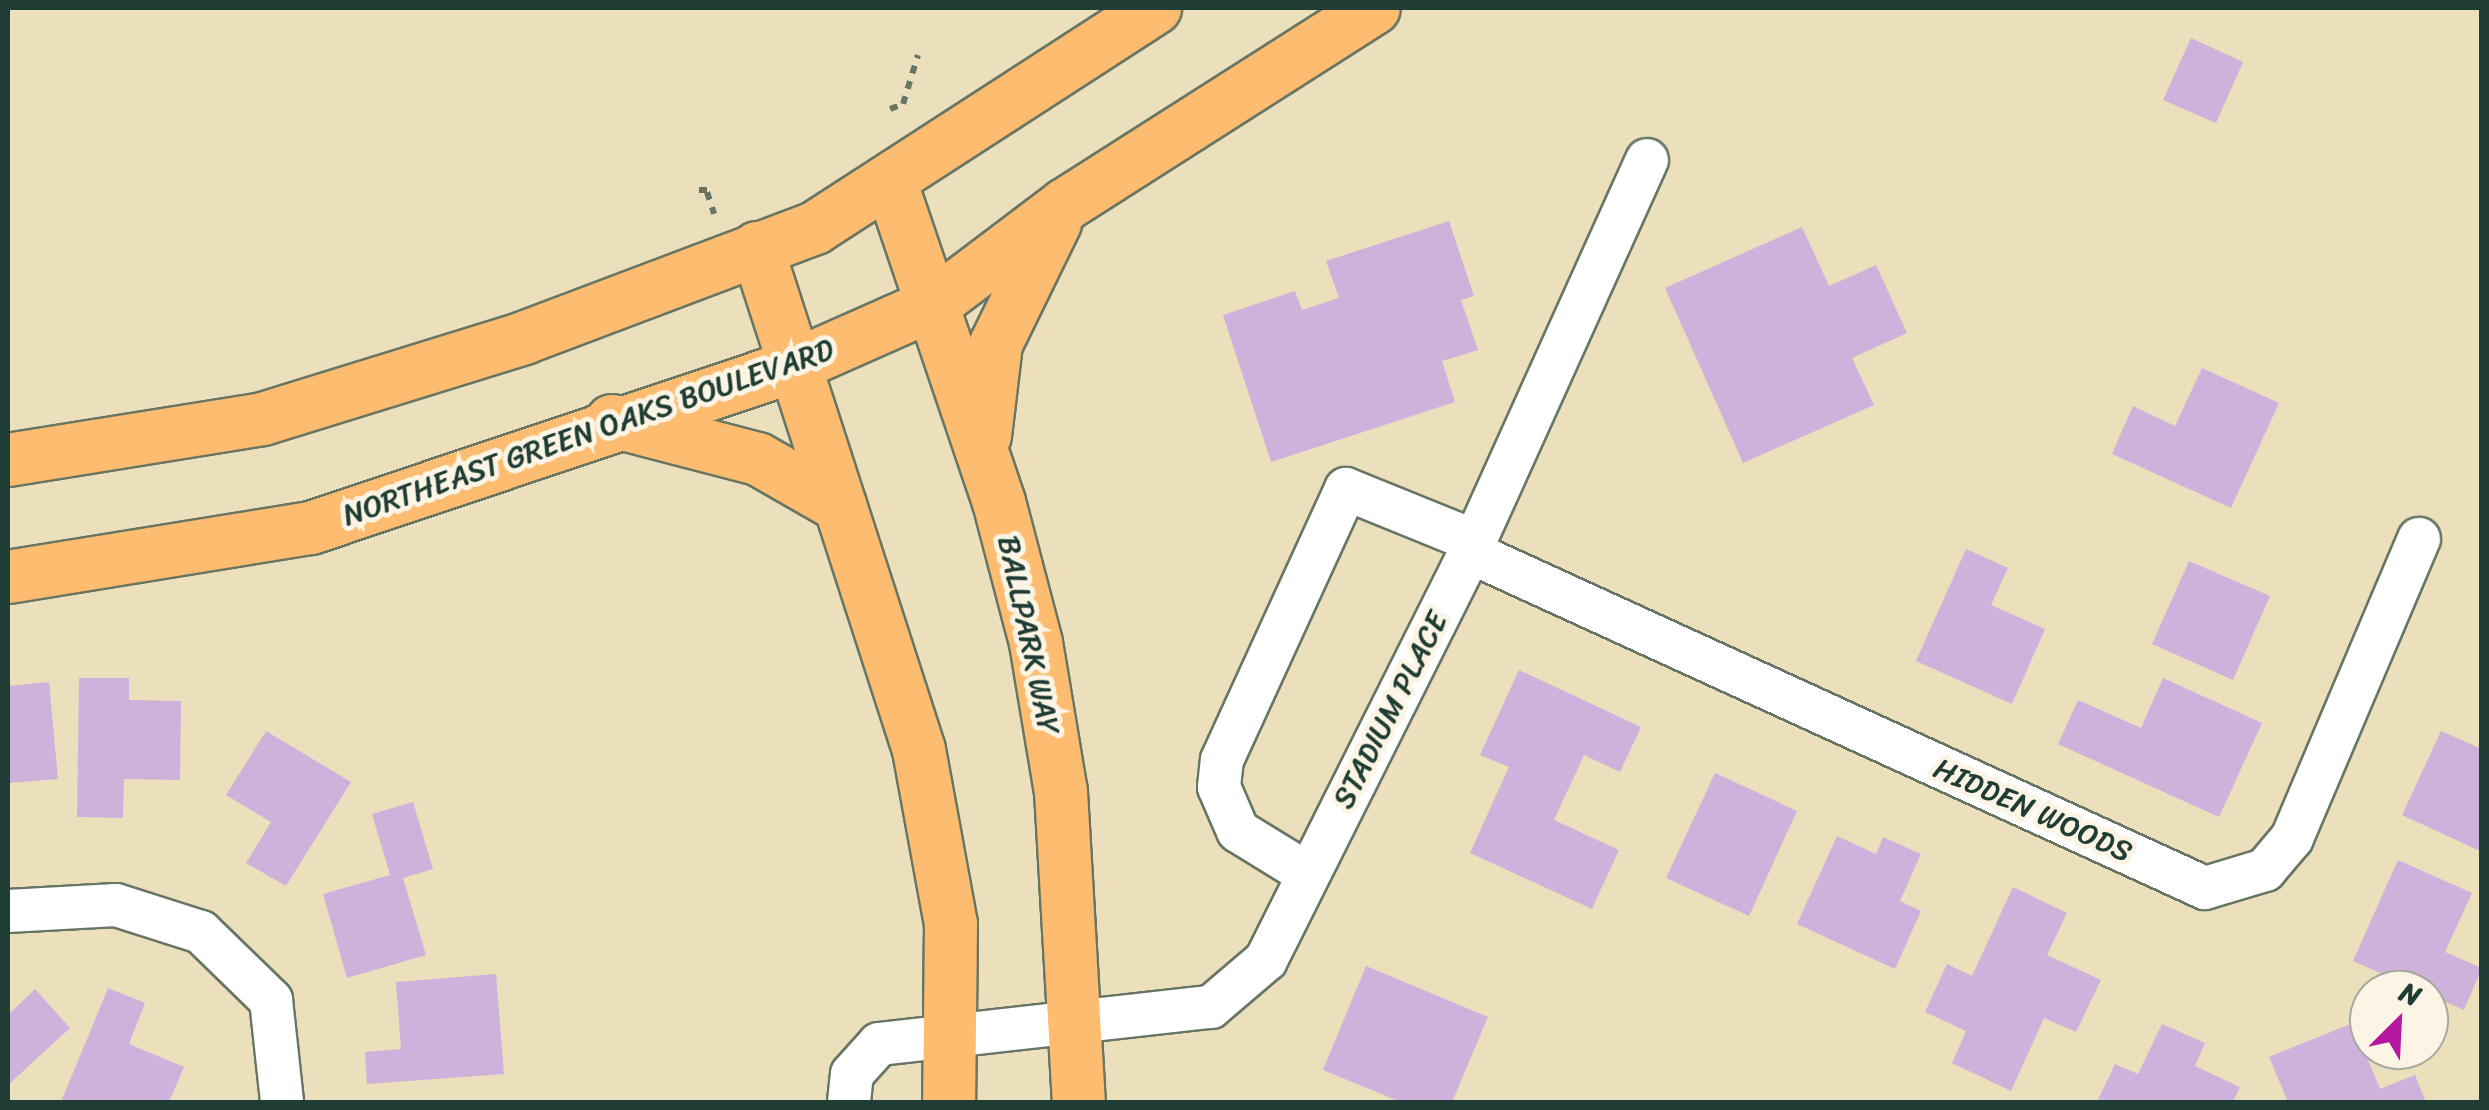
<!DOCTYPE html>
<html>
<head>
<meta charset="utf-8">
<style>
  body { margin:0 }
  #map { position:relative; width:2489px; height:1110px; overflow:hidden; background:#ecdfbc; font-family:Sriracha,sans-serif }
  div>[style] { position:absolute }
  [style*='--x'] { left:calc(var(--x)*1px); top:calc(var(--y)*1px); width:calc(var(--w)*1px); rotate:calc(var(--a)*1deg) }
  .building>* { inset:0; background:#ceb2db }
  .path>* { height:6px; margin-top:-3px; transform-origin:0; background:repeating-linear-gradient(90deg,#677664 0 8px,transparent 0 16px) }
  .roads { filter:drop-shadow(2px 0 #677664) drop-shadow(-2px 0 #677664) drop-shadow(0 2px #677664) drop-shadow(0 -2px #677664) }
  .minor>* { height:42px; margin:-21px; padding:0 21px; transform-origin:21px; border-radius:21px; background:#fff }
  .major>* { height:52px; margin:-26px; padding:0 26px; transform-origin:26px; border-radius:26px; background:#fdbc6f }
  span { translate:-50% -50%; white-space:nowrap; text-align:center; line-height:1.15; -webkit-text-stroke:10px #fcf5e5; paint-order:stroke }
  .street-label { font-size:30px; color:#1f3d34 }
  .frame { position:absolute; inset:0; border:10px solid #1f3d34; pointer-events:none }
  .north { position:absolute; left:2349px; top:970px; width:100px; height:100px; box-sizing:border-box; background:#fcf5e5; border:2px solid #a4ab9e; border-radius:50%; rotate:24deg; font-size:28px; font-weight:700; line-height:40px; text-align:center; color:#1f3d34 }
  .north::after { content:''; display:block; margin:auto; width:35px; height:45px; background:#b5179e; clip-path:polygon(50% 0,100% 100%,50% 72%,0 100%) }
</style>
</head>
<body>
<div id="map">
  <div class="building">
    <i style="clip-path:polygon(2191px 38px,2243px 62px,2216px 123px,2163px 100px)"></i>
    <i style="clip-path:polygon(1449px 221px,1474px 296px,1461px 300px,1478px 350px,1442px 361px,1455px 402px,1271px 462px,1223px 315px,1295px 291px,1302px 310px,1339px 298px,1326px 261px)"></i>
    <i style="clip-path:polygon(1802px 227px,1829px 286px,1876px 265px,1907px 333px,1852px 358px,1874px 405px,1743px 463px,1665px 288px)"></i>
    <i style="clip-path:polygon(2202px 368px,2279px 403px,2231px 508px,2112px 454px,2133px 406px,2175px 426px)"></i>
    <i style="clip-path:polygon(1966px 549px,2008px 568px,1991px 605px,2045px 629px,2012px 704px,1916px 661px)"></i>
    <i style="clip-path:polygon(2189px 561px,2270px 596px,2233px 680px,2152px 644px)"></i>
    <i style="clip-path:polygon(1519px 670px,1641px 727px,1620px 772px,1584px 755px,1554px 820px,1619px 850px,1592px 909px,1470px 853px,1509px 767px,1480px 755px)"></i>
    <i style="clip-path:polygon(79px 678px,129px 678px,129px 700px,181px 701px,180px 780px,124px 779px,123px 818px,77px 817px)"></i>
    <i style="clip-path:polygon(2163px 678px,2262px 723px,2219px 817px,2058px 744px,2078px 700px,2141px 728px)"></i>
    <i style="clip-path:polygon(49px 682px,58px 779px,8px 783px,8px 686px)"></i>
    <i style="clip-path:polygon(266px 731px,351px 782px,286px 886px,246px 863px,271px 822px,226px 795px)"></i>
    <i style="clip-path:polygon(2441px 731px,2482px 749px,2482px 852px,2402px 815px)"></i>
    <i style="clip-path:polygon(1715px 773px,1797px 811px,1749px 916px,1666px 878px)"></i>
    <i style="clip-path:polygon(413px 802px,433px 869px,403px 878px,426px 955px,347px 978px,323px 894px,390px 875px,372px 814px)"></i>
    <i style="clip-path:polygon(1837px 836px,1876px 854px,1883px 837px,1921px 854px,1900px 901px,1921px 911px,1895px 969px,1797px 924px)"></i>
    <i style="clip-path:polygon(2398px 860px,2472px 893px,2445px 952px,2482px 968px,2464px 1010px,2353px 961px)"></i>
    <i style="clip-path:polygon(2013px 887px,2067px 913px,2047px 955px,2101px 980px,2076px 1032px,2044px 1018px,2011px 1091px,1952px 1063px,1966px 1031px,1925px 1012px,1947px 964px,1972px 976px)"></i>
    <i style="clip-path:polygon(1366px 966px,1488px 1017px,1452px 1102px,1401px 1102px,1323px 1070px)"></i>
    <i style="clip-path:polygon(496px 974px,504px 1074px,367px 1084px,365px 1052px,401px 1049px,396px 982px)"></i>
    <i style="clip-path:polygon(108px 988px,145px 1003px,129px 1044px,184px 1067px,169px 1102px,61px 1102px)"></i>
    <i style="clip-path:polygon(35px 989px,70px 1028px,8px 1085px,8px 1015px)"></i>
    <i style="clip-path:polygon(2353px 1023px,2380px 1089px,2415px 1075px,2426px 1102px,2288px 1102px,2269px 1057px)"></i>
    <i style="clip-path:polygon(2162px 1024px,2205px 1043px,2195px 1066px,2240px 1087px,2233px 1102px,2097px 1102px,2115px 1064px,2138px 1074px)"></i>
  </div>
  <div class="path">
    <i style="--x:890;--y:109;--w:14;--a:-21"></i>
    <i style="--x:903;--y:104;--w:51;--a:-73"></i>
    <i style="--x:699;--y:190;--w:15;--a:0"></i>
    <i style="--x:707;--y:192;--w:23;--a:72"></i>
  </div>
  <div class="roads">
    <div class="minor">
      <i style="--x:1470;--y:552;--w:808;--a:24.57"></i>
      <i style="--x:2205;--y:888;--w:63;--a:-16.7"></i>
      <i style="--x:2265;--y:870;--w:42;--a:-49.8"></i>
      <i style="--x:2292;--y:838;--w:325;--a:-67"></i>
      <i style="--x:1308;--y:874;--w:82;--a:-148.4"></i>
      <i style="--x:1238;--y:831;--w:48;--a:-113.4"></i>
      <i style="--x:1219;--y:787;--w:27;--a:-84"></i>
      <i style="--x:1222;--y:760;--w:298;--a:-65.4"></i>
      <i style="--x:1346;--y:489;--w:138;--a:22.1"></i>
      <i style="--x:8;--y:911;--w:108;--a:-3.2"></i>
      <i style="--x:116;--y:905;--w:89;--a:17.6"></i>
      <i style="--x:201;--y:932;--w:98;--a:44.2"></i>
      <i style="--x:271;--y:1000;--w:103;--a:83.8"></i>
      <i style="--x:849;--y:1102;--w:28;--a:-84"></i>
      <i style="--x:852;--y:1074;--w:40;--a:-48"></i>
      <i style="--x:879;--y:1044;--w:334;--a:-6.4"></i>
      <i style="--x:1211;--y:1007;--w:72;--a:-40.5"></i>
      <i style="--x:1266;--y:960;--w:456;--a:-63.4"></i>
      <i style="--x:1470;--y:552;--w:430;--a:-65.7"></i>
    </div>
    <div class="major">
      <i style="--x:892;--y:186;--w:334;--a:71.3"></i>
      <i style="--x:999;--y:502;--w:146;--a:75.3"></i>
      <i style="--x:1036;--y:643;--w:151;--a:80.5"></i>
      <i style="--x:1061;--y:792;--w:311;--a:86.7"></i>
      <i style="--x:757;--y:248;--w:527;--a:72.11"></i>
      <i style="--x:919;--y:750;--w:177;--a:79.6"></i>
      <i style="--x:951;--y:924;--w:178;--a:90.6"></i>
      <i style="--x:612;--y:421;--w:151;--a:14.6"></i>
      <i style="--x:758;--y:459;--w:95;--a:29.8"></i>
      <i style="--x:985;--y:436;--w:93;--a:-83.2"></i>
      <i style="--x:996;--y:344;--w:135;--a:-64"></i>
      <i style="--x:8;--y:460;--w:258;--a:-9.1"></i>
      <i style="--x:263;--y:419;--w:273;--a:-17.2"></i>
      <i style="--x:524;--y:338;--w:311;--a:-20.7"></i>
      <i style="--x:815;--y:228;--w:405;--a:-32.9"></i>
      <i style="--x:8;--y:577;--w:307;--a:-9.2"></i>
      <i style="--x:311;--y:528;--w:509;--a:-18.54"></i>
      <i style="--x:794;--y:366;--w:153;--a:-23.9"></i>
      <i style="--x:934;--y:304;--w:164;--a:-37.1"></i>
      <i style="--x:1065;--y:205;--w:366;--a:-32.5"></i>
    </div>
  </div>
  <div class="street-label">
    <span style="left:588px;top:432px;rotate:-19deg">NORTHEAST GREEN OAKS BOULEVARD</span>
    <span style="left:1029px;top:635px;rotate:78deg">BALLPARK WAY</span>
    <span style="left:1390px;top:710px;rotate:-63deg">STADIUM PLACE</span>
    <span style="left:2033px;top:810px;rotate:24deg">HIDDEN WOODS</span>
  </div>
  <div class="frame"></div>
  <div class="north">N</div>
</div>
</body>
</html>
